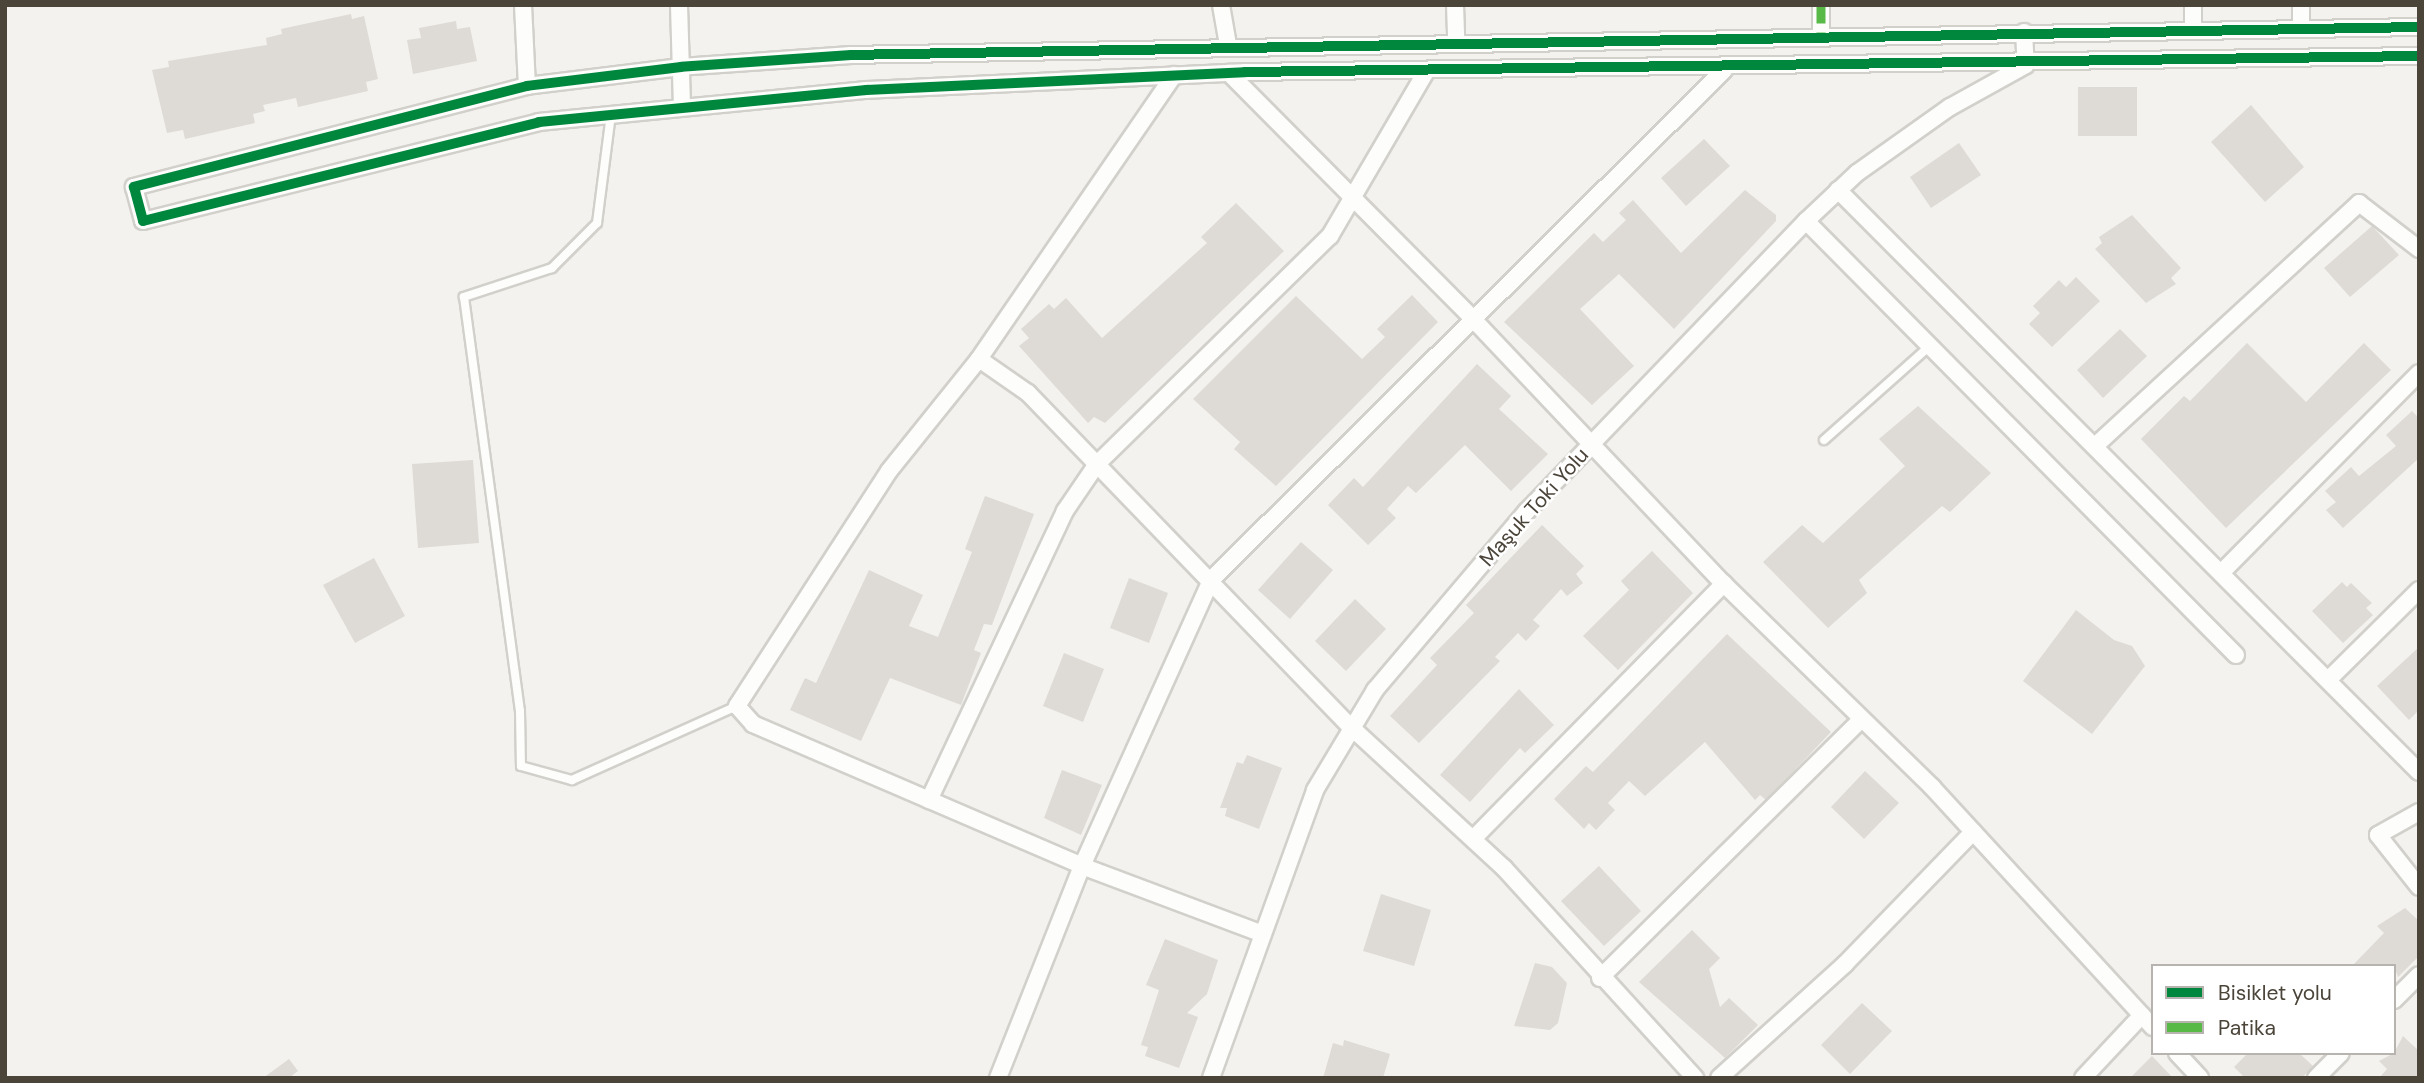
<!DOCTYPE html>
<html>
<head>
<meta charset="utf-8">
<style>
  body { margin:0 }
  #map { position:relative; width:2424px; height:1083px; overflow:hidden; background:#f4f2ee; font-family:"DM Sans",sans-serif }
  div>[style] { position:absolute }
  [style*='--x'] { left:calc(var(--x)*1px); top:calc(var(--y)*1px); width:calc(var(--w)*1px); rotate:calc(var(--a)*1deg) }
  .building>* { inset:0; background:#dedbd6 }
  .roads { filter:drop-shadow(2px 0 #d2d0cb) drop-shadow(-2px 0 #d2d0cb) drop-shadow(0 2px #d2d0cb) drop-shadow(0 -2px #d2d0cb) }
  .lane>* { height:8px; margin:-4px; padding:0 4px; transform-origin:4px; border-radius:4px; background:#fdfdfc }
  .street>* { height:16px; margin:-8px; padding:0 8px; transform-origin:8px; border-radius:8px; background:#fdfdfc }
  .quiet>* { height:9px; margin-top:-4.5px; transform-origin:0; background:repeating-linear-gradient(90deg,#58b947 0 18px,transparent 0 27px) }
  .cycleway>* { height:10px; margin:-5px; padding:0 5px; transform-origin:5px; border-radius:5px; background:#00873e }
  span { translate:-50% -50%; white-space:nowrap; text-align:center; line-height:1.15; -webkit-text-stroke:5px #fff; paint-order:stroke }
  .street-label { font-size:21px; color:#4b4439 }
  .frame { position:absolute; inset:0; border:7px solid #4b4439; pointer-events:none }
  .legend { position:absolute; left:2151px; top:964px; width:245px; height:91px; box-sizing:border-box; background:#fff; border:2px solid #b7b4b0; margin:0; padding:9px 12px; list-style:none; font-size:21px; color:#4b4439 }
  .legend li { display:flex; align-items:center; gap:14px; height:35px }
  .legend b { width:35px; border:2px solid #b7b4b0 }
</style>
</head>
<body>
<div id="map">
  <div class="building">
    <i style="clip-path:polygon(351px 14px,352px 19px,364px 16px,378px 79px,366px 82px,368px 91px,298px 107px,296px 98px,263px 105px,265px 111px,253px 114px,255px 123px,185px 139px,183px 130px,167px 133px,152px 70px,169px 67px,168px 61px,267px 45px,266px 38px,282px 34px,281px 29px)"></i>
    <i style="clip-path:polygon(456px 21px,457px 29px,470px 27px,477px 61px,413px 74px,407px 40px,421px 38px,419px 28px)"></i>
    <i style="clip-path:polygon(2078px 87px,2137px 87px,2137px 136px,2078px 136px)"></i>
    <i style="clip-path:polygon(2251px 105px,2304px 167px,2265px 202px,2211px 142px)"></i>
    <i style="clip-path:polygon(1704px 139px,1730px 166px,1686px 206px,1661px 178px)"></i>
    <i style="clip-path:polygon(1959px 143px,1981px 175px,1931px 208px,1910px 177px)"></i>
    <i style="clip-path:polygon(1745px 190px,1776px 215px,1776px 221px,1674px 329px,1619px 274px,1580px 309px,1634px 366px,1592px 405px,1504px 322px,1594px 233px,1603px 242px,1626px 220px,1619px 213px,1633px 200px,1681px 253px)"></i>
    <i style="clip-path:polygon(1236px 203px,1284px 251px,1105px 423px,1094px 417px,1088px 423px,1019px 346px,1029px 338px,1021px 329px,1049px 304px,1054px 309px,1066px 298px,1102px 338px,1207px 243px,1201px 237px)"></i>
    <i style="clip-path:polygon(2132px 215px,2181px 268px,2171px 278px,2176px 284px,2146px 303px,2095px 249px,2102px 243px,2099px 237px)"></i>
    <i style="clip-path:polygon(2372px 226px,2399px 255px,2350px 297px,2324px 268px)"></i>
    <i style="clip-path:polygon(2076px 277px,2100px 301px,2052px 347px,2029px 324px,2040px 313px,2033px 306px,2059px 280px,2066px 287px)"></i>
    <i style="clip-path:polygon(1412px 295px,1438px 322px,1276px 486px,1234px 449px,1240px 442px,1193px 399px,1296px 296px,1362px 359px,1385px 337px,1377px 329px)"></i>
    <i style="clip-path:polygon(2120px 329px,2147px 356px,2103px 398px,2077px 370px)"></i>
    <i style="clip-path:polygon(2247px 343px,2306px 402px,2364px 343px,2391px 370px,2226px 528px,2141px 439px,2184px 396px,2190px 401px)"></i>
    <i style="clip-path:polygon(1477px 364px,1511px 396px,1499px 409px,1548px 454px,1511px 491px,1465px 445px,1416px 493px,1408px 486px,1387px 509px,1396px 518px,1368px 545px,1328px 505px,1354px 478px,1363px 487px)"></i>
    <i style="clip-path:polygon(1918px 406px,1991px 473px,1950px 512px,1942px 506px,1859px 580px,1867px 593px,1828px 628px,1763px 562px,1802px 525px,1823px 543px,1905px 466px,1879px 439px)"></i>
    <i style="clip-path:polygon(2412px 411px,2419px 418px,2419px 458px,2343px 528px,2326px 510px,2336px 502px,2325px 491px,2351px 467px,2359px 476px,2396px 446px,2386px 435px)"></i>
    <i style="clip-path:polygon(473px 460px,479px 543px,418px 548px,412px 464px)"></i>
    <i style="clip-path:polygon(985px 496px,1034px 514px,992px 625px,984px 624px,974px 650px,981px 653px,961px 705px,890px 678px,861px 741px,790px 710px,805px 678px,816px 683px,869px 570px,923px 595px,909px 626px,938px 637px,972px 552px,965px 549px)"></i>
    <i style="clip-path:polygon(1542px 525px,1584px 566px,1576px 574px,1583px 583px,1567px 596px,1561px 589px,1533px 620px,1540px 626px,1526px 641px,1518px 633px,1495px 657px,1500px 661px,1419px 743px,1390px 716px,1437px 665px,1430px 658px,1474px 613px,1466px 605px)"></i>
    <i style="clip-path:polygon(1301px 542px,1333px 570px,1290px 619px,1258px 590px)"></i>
    <i style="clip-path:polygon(1652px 551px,1693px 593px,1618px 670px,1583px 636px,1629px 590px,1621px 581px)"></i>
    <i style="clip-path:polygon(374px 558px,405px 616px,355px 643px,323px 585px)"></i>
    <i style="clip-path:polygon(1129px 578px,1168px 593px,1149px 643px,1110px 628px)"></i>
    <i style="clip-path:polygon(2342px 582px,2347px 587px,2351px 583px,2372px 603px,2366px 608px,2373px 615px,2343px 643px,2312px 611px)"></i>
    <i style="clip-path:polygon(1355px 599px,1386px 629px,1346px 671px,1315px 641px)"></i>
    <i style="clip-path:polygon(2076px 610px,2114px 640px,2132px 646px,2145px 666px,2092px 734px,2023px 681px)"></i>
    <i style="clip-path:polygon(1727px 634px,1831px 732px,1766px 800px,1760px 795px,1755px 800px,1705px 742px,1645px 796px,1629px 781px,1608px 803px,1615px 810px,1596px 830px,1589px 823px,1584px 829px,1554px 799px,1586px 766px,1593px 772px)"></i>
    <i style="clip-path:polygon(2419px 647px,2419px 710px,2409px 720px,2377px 686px)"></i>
    <i style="clip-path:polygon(1064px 653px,1104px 669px,1083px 722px,1043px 706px)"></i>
    <i style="clip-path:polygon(1519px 689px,1554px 725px,1525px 753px,1520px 748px,1470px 802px,1440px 775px)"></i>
    <i style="clip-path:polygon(1247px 755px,1282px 768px,1259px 829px,1225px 816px,1227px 808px,1220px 808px,1237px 762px,1243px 764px)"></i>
    <i style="clip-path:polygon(1062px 770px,1102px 785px,1081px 835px,1044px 818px)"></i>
    <i style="clip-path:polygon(1865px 771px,1899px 803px,1864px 839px,1831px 807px)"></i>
    <i style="clip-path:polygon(1599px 866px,1641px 911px,1604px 946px,1561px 901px)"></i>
    <i style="clip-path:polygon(1381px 894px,1431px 910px,1414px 966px,1363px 951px)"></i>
    <i style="clip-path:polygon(2405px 908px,2419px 921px,2419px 956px,2398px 977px,2394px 966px,2352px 966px,2384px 933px,2377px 926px)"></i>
    <i style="clip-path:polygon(1692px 930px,1720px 958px,1709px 969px,1720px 1007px,1729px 998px,1758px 1025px,1725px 1058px,1639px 982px)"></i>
    <i style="clip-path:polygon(1165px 939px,1218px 960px,1207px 994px,1187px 1013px,1198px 1017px,1179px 1068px,1145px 1056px,1148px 1047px,1141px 1045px,1159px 990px,1146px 985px)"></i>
    <i style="clip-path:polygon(1535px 963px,1552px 967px,1567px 983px,1558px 1023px,1550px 1030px,1514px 1026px)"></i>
    <i style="clip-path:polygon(1862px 1003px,1892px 1031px,1850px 1074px,1821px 1045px)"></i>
    <i style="clip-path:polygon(2403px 1036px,2419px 1051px,2419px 1078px,2379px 1078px,2387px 1069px,2379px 1061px,2394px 1053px)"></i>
    <i style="clip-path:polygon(1344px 1040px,1390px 1054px,1383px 1078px,1323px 1078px,1333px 1043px,1343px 1046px)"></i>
    <i style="clip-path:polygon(2248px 1053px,2299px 1053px,2313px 1066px,2302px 1078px,2245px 1078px,2234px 1067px)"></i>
    <i style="clip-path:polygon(2152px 1056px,2173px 1078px,2130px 1078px)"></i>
    <i style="clip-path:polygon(289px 1059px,298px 1071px,289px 1078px,263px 1078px)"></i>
  </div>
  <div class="roads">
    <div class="lane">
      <i style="--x:611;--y:114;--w:110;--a:97.3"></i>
      <i style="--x:597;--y:223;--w:64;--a:135"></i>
      <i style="--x:552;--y:268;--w:93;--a:161.8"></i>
      <i style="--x:464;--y:297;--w:418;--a:82.3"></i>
      <i style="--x:520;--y:711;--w:55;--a:89"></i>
      <i style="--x:521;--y:766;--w:53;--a:15.4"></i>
      <i style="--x:572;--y:780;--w:181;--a:-24.2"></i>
      <i style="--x:1824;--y:440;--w:142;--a:-41.6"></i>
    </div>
    <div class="street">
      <i style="--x:523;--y:5;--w:81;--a:87.2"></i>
      <i style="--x:679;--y:5;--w:101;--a:88.3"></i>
      <i style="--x:1221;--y:5;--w:40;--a:80"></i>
      <i style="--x:1455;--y:5;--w:35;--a:88"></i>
      <i style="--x:1821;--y:5;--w:30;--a:90"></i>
      <i style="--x:2419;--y:27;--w:1568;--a:178.98"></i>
      <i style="--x:851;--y:55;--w:170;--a:176"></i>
      <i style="--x:681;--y:67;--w:155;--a:173"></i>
      <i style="--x:527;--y:86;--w:406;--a:165.6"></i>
      <i style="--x:134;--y:187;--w:35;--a:75"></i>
      <i style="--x:143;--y:221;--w:408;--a:-14"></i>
      <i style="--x:539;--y:122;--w:329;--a:-5.6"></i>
      <i style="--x:866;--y:90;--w:379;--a:-2.7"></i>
      <i style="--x:1245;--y:72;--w:1174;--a:-0.78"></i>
      <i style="--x:2301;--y:29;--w:24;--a:-90"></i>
      <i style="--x:2193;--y:30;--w:25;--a:-90"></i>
      <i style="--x:2024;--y:32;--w:33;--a:87"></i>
      <i style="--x:1229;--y:73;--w:348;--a:45.2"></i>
      <i style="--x:1474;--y:320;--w:364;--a:46.6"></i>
      <i style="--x:1724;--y:584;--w:291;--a:44.3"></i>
      <i style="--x:1932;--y:787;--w:326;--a:47.4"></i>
      <i style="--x:1174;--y:75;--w:345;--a:124.5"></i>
      <i style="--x:979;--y:359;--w:144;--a:128.8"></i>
      <i style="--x:889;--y:471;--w:280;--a:122.9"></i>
      <i style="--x:737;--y:706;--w:24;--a:48"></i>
      <i style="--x:753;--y:724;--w:358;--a:23.3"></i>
      <i style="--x:1082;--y:866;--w:193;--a:20.6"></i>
      <i style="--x:1838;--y:190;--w:822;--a:45.05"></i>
      <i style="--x:1806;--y:221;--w:611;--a:45.27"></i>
      <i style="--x:979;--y:359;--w:60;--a:34.8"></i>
      <i style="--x:1028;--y:393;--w:465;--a:46"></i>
      <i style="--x:1351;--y:727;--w:208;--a:42.7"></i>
      <i style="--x:1504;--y:868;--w:284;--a:47.7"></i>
      <i style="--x:2095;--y:446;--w:359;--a:-42.6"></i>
      <i style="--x:2359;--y:203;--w:76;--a:37.5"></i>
      <i style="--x:2221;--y:573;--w:281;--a:-45.3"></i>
      <i style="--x:2328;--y:680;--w:128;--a:-44.7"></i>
      <i style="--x:929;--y:800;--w:319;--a:-64.8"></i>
      <i style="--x:1065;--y:511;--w:57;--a:-55.8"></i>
      <i style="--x:1097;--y:464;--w:326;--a:-44.4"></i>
      <i style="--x:1330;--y:236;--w:190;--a:-59.7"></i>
      <i style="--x:2419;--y:812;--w:47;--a:150.7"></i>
      <i style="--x:2378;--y:835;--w:66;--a:51.7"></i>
      <i style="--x:1473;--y:839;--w:358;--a:-45.5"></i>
      <i style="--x:1600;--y:978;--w:368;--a:-44.7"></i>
      <i style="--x:2394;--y:1000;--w:35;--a:-45"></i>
      <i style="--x:2177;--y:1053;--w:34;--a:47"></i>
      <i style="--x:998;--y:1078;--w:228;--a:-68.4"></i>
      <i style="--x:1082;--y:866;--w:314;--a:-65.7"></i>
      <i style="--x:1211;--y:580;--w:723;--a:-44.83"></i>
      <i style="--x:1211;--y:1078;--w:306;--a:-70.1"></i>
      <i style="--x:1315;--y:790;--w:117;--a:-59"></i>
      <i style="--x:1375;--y:690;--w:235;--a:-49.7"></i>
      <i style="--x:1527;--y:511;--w:402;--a:-46.1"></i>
      <i style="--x:1806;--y:221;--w:70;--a:-43.3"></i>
      <i style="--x:1857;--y:173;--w:114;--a:-35.4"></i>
      <i style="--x:1950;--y:107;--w:85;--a:-29"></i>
      <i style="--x:1719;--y:1078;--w:170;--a:-42.1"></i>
      <i style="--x:1845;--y:964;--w:184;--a:-45.9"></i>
      <i style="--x:2083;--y:1078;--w:86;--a:-46.9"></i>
      <i style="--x:2316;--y:1078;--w:35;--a:-45"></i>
    </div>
  </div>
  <div class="quiet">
    <i style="--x:1821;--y:5;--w:30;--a:90"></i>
  </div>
  <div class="cycleway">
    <i style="--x:2419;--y:27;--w:1568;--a:178.98"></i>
    <i style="--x:851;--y:55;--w:170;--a:176"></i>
    <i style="--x:681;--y:67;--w:155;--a:173"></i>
    <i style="--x:527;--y:86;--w:406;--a:165.6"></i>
    <i style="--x:134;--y:187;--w:35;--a:75"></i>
    <i style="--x:143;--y:221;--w:408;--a:-14"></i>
    <i style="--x:539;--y:122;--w:329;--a:-5.6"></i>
    <i style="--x:866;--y:90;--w:379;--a:-2.7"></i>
    <i style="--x:1245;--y:72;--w:1174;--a:-0.78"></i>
  </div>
  <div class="street-label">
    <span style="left:1534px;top:507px;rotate:-48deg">Maşuk Toki Yolu</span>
  </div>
  <div class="frame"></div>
  <ul class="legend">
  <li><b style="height:9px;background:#00873e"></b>Bisiklet yolu</li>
  <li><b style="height:9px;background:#58b947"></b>Patika</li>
  </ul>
</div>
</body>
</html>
